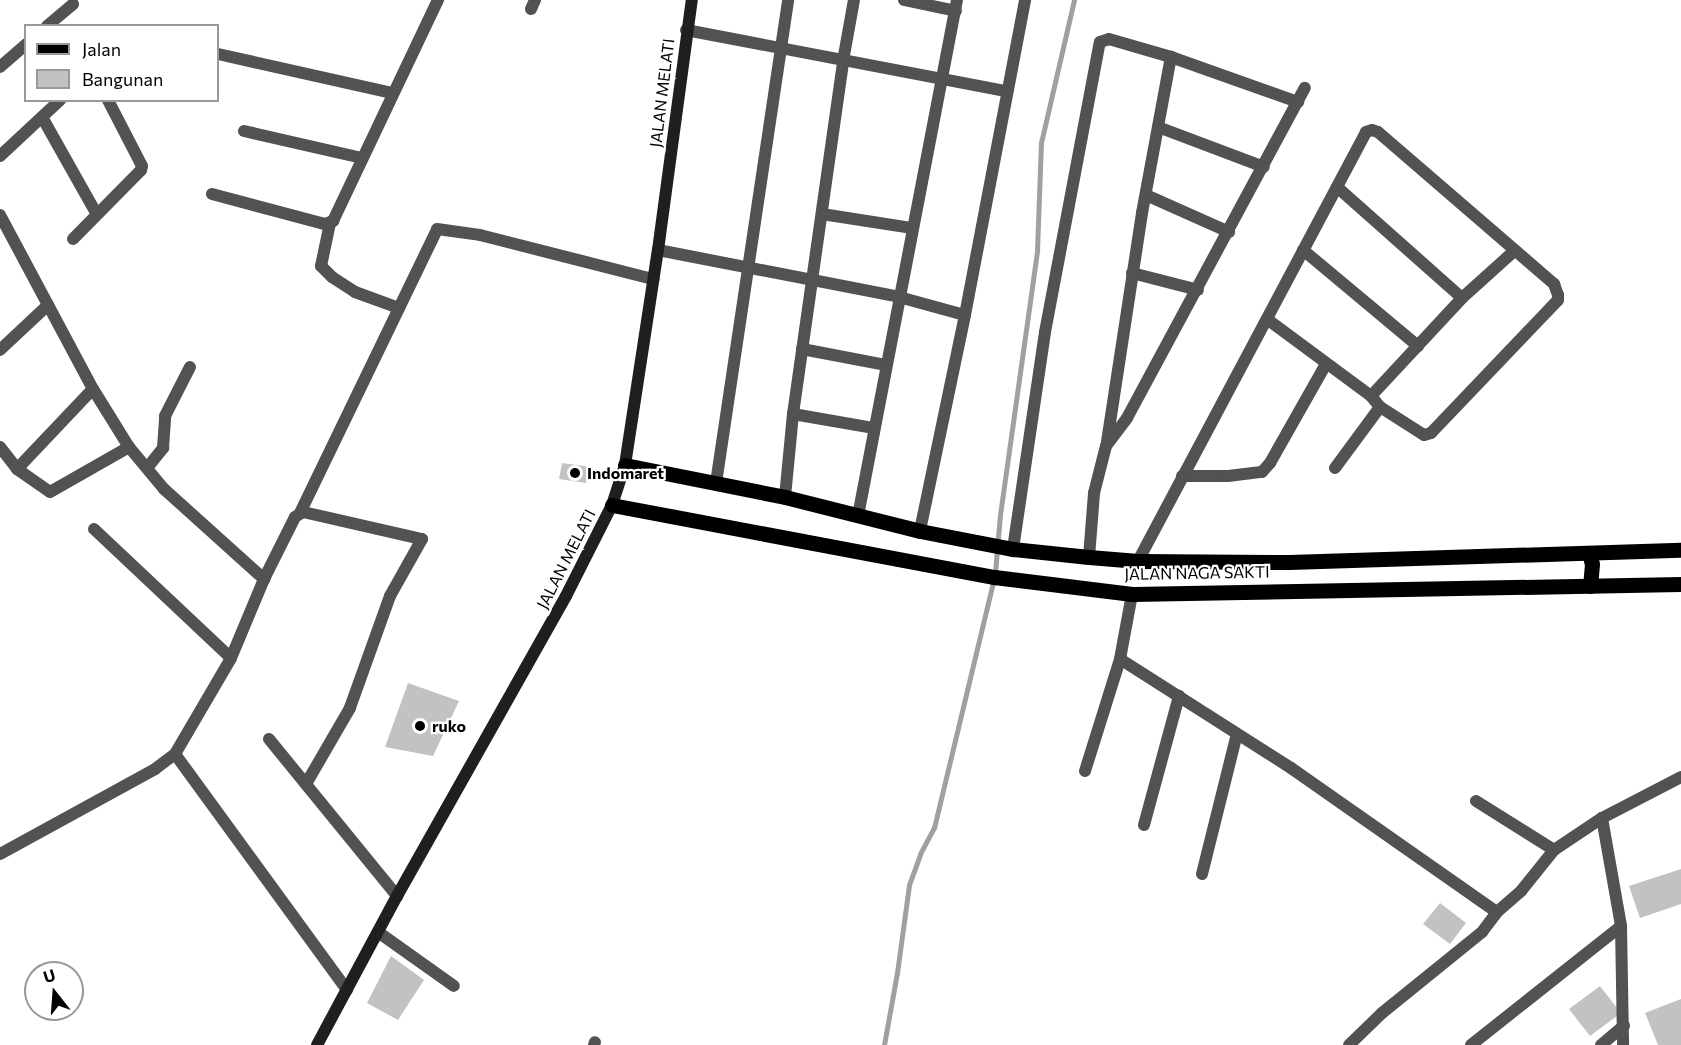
<!DOCTYPE html>
<html>
<head>
<meta charset="utf-8">
<style>
  body { margin:0 }
  #map { position:relative; width:1681px; height:1045px; overflow:hidden; background:#fff; font-family:Commissioner,sans-serif }
  div>[style] { position:absolute }
  [style*='--x'] { left:calc(var(--x)*1px); top:calc(var(--y)*1px); width:calc(var(--w)*1px); rotate:calc(var(--a)*1deg) }
  .stream>* { height:4.5px; margin:-2.25px; padding:0 2.25px; transform-origin:2.25px; border-radius:2.25px; background:#a0a0a0 }
  .building>* { inset:0; background:#c2c2c2 }
  .street>* { height:12px; margin:-6px; padding:0 6px; transform-origin:6px; border-radius:6px; background:#525252 }
  .secondary>* { height:12px; margin:-6px; padding:0 6px; transform-origin:6px; border-radius:6px; background:#1f1f1f }
  .primary>* { height:15px; margin:-7.5px; padding:0 7.5px; transform-origin:7.5px; border-radius:7.5px; background:#000 }
  .dots>* { width:16px; height:16px; translate:-50% -50%; box-sizing:border-box; border:3px solid #fff; border-radius:50% }
  span { translate:-50% -50%; white-space:nowrap; text-align:center; line-height:1.15; -webkit-text-stroke:4.5px #fff; paint-order:stroke }
  .street-label { font-size:16px; color:#000 }
  .poi-label { font-size:16px; color:#000; font-weight:700 }
  .left { translate:0 -50%; text-align:left }
  .legend { position:absolute; left:24px; top:24px; width:195px; height:78px; box-sizing:border-box; background:#fff; border:2px solid #999; margin:0; padding:8px 10px; list-style:none; font-size:18px; color:#000 }
  .legend li { display:flex; align-items:center; gap:12px; height:30px }
  .legend b { width:30px; border:2px solid #999 }
  .north { position:absolute; left:24px; top:961px; width:60px; height:60px; box-sizing:border-box; background:#fff; border:2px solid #999; border-radius:50%; rotate:343deg; font-size:16px; font-weight:700; line-height:24px; text-align:center; color:#000 }
  .north::after { content:''; display:block; margin:auto; width:21px; height:27px; background:#000; clip-path:polygon(50% 0,100% 100%,50% 72%,0 100%) }
</style>
</head>
<body>
<div id="map">
  <div class="stream">
    <i style="--x:884;--y:1045;--w:73;--a:-79.8"></i>
    <i style="--x:897;--y:973;--w:89;--a:-82.2"></i>
    <i style="--x:909;--y:885;--w:33;--a:-70"></i>
    <i style="--x:920;--y:854;--w:30;--a:-62"></i>
    <i style="--x:934;--y:828;--w:262;--a:-76.5"></i>
    <i style="--x:995;--y:573;--w:58;--a:-85.1"></i>
    <i style="--x:1000;--y:515;--w:267;--a:-82"></i>
    <i style="--x:1037;--y:251;--w:108;--a:-87.9"></i>
    <i style="--x:1041;--y:143;--w:147;--a:-77"></i>
  </div>
  <div class="building">
    <i style="clip-path:polygon(562px 463px,592px 467px,586px 483px,559px 479px)"></i>
    <i style="clip-path:polygon(408px 683px,459px 701px,433px 756px,385px 747px)"></i>
    <i style="clip-path:polygon(1681px 869px,1681px 904px,1640px 918px,1629px 886px)"></i>
    <i style="clip-path:polygon(1440px 903px,1466px 923px,1450px 944px,1423px 924px)"></i>
    <i style="clip-path:polygon(391px 956px,424px 980px,398px 1020px,367px 1003px)"></i>
    <i style="clip-path:polygon(1600px 986px,1621px 1013px,1590px 1036px,1569px 1009px)"></i>
    <i style="clip-path:polygon(1681px 999px,1681px 1045px,1658px 1045px,1645px 1013px)"></i>
  </div>
  <div class="street">
    <i style="--x:904;--y:0;--w:53;--a:11.9"></i>
    <i style="--x:531;--y:9;--w:10;--a:-66"></i>
    <i style="--x:47;--y:26;--w:34;--a:-40"></i>
    <i style="--x:686;--y:30;--w:327;--a:10.8"></i>
    <i style="--x:218;--y:54;--w:179;--a:12.6"></i>
    <i style="--x:0;--y:67;--w:35;--a:-41"></i>
    <i style="--x:42;--y:117;--w:110;--a:60.6"></i>
    <i style="--x:1158;--y:127;--w:113;--a:20.7"></i>
    <i style="--x:244;--y:131;--w:121;--a:12.9"></i>
    <i style="--x:0;--y:156;--w:82;--a:-43"></i>
    <i style="--x:1337;--y:187;--w:167;--a:41.6"></i>
    <i style="--x:212;--y:194;--w:117;--a:14.9"></i>
    <i style="--x:325;--y:224;--w:9;--a:-21"></i>
    <i style="--x:333;--y:221;--w:245;--a:-64.6"></i>
    <i style="--x:1146;--y:195;--w:91;--a:24"></i>
    <i style="--x:822;--y:214;--w:90;--a:8.9"></i>
    <i style="--x:0;--y:215;--w:197;--a:61.9"></i>
    <i style="--x:93;--y:389;--w:68;--a:58.2"></i>
    <i style="--x:129;--y:447;--w:55;--a:50.2"></i>
    <i style="--x:164;--y:489;--w:135;--a:42"></i>
    <i style="--x:330;--y:223;--w:44;--a:101.8"></i>
    <i style="--x:321;--y:266;--w:16;--a:45"></i>
    <i style="--x:332;--y:277;--w:27;--a:33"></i>
    <i style="--x:355;--y:292;--w:47;--a:20"></i>
    <i style="--x:73;--y:239;--w:97;--a:-45.4"></i>
    <i style="--x:141;--y:170;--w:4;--a:-76"></i>
    <i style="--x:142;--y:166;--w:74;--a:-117.3"></i>
    <i style="--x:658;--y:250;--w:246;--a:11"></i>
    <i style="--x:899;--y:297;--w:68;--a:15.3"></i>
    <i style="--x:965;--y:315;--w:221;--a:101.8"></i>
    <i style="--x:1303;--y:250;--w:150;--a:39.9"></i>
    <i style="--x:1132;--y:273;--w:68;--a:14.4"></i>
    <i style="--x:965;--y:315;--w:321;--a:-79.2"></i>
    <i style="--x:802;--y:349;--w:86;--a:10.8"></i>
    <i style="--x:0;--y:350;--w:66;--a:-43.2"></i>
    <i style="--x:1371;--y:396;--w:134;--a:-47.1"></i>
    <i style="--x:1462;--y:298;--w:69;--a:-42"></i>
    <i style="--x:793;--y:414;--w:81;--a:9.9"></i>
    <i style="--x:1107;--y:442;--w:232;--a:-81.3"></i>
    <i style="--x:1142;--y:213;--w:159;--a:-79.5"></i>
    <i style="--x:0;--y:447;--w:28;--a:52"></i>
    <i style="--x:17;--y:469;--w:40;--a:34.9"></i>
    <i style="--x:50;--y:492;--w:91;--a:-29.7"></i>
    <i style="--x:147;--y:468;--w:26;--a:-51"></i>
    <i style="--x:163;--y:448;--w:32;--a:-86"></i>
    <i style="--x:165;--y:416;--w:55;--a:-63"></i>
    <i style="--x:1335;--y:468;--w:76;--a:-53.6"></i>
    <i style="--x:17;--y:469;--w:110;--a:-46.5"></i>
    <i style="--x:1182;--y:476;--w:46;--a:0"></i>
    <i style="--x:1228;--y:476;--w:34;--a:-7"></i>
    <i style="--x:1262;--y:472;--w:12;--a:-48"></i>
    <i style="--x:1270;--y:463;--w:114;--a:-60.5"></i>
    <i style="--x:716;--y:483;--w:488;--a:-81.5"></i>
    <i style="--x:785;--y:497;--w:83;--a:-84.5"></i>
    <i style="--x:793;--y:414;--w:357;--a:-81.9"></i>
    <i style="--x:843;--y:61;--w:62;--a:-79.8"></i>
    <i style="--x:300;--y:513;--w:315;--a:-64.2"></i>
    <i style="--x:437;--y:229;--w:43;--a:7.9"></i>
    <i style="--x:480;--y:235;--w:179;--a:14.3"></i>
    <i style="--x:858;--y:516;--w:525;--a:-79.14"></i>
    <i style="--x:94;--y:529;--w:188;--a:43.3"></i>
    <i style="--x:1013;--y:549;--w:219;--a:-81.6"></i>
    <i style="--x:1045;--y:332;--w:295;--a:-79.3"></i>
    <i style="--x:1100;--y:42;--w:9;--a:-18"></i>
    <i style="--x:1109;--y:39;--w:65;--a:16.2"></i>
    <i style="--x:1171;--y:57;--w:135;--a:19.5"></i>
    <i style="--x:1089;--y:557;--w:64;--a:-85.5"></i>
    <i style="--x:1094;--y:493;--w:49;--a:-75.7"></i>
    <i style="--x:1106;--y:446;--w:35;--a:-53"></i>
    <i style="--x:1127;--y:418;--w:375;--a:-61.7"></i>
    <i style="--x:1138;--y:561;--w:486;--a:-62"></i>
    <i style="--x:1366;--y:132;--w:6;--a:-18"></i>
    <i style="--x:1372;--y:130;--w:6;--a:18"></i>
    <i style="--x:1378;--y:132;--w:233;--a:40.8"></i>
    <i style="--x:1554;--y:284;--w:12;--a:70"></i>
    <i style="--x:1558;--y:295;--w:5;--a:90"></i>
    <i style="--x:1558;--y:300;--w:184;--a:133.7"></i>
    <i style="--x:1431;--y:433;--w:7;--a:164"></i>
    <i style="--x:1424;--y:435;--w:52;--a:-147.5"></i>
    <i style="--x:1380;--y:407;--w:14;--a:-129"></i>
    <i style="--x:1371;--y:396;--w:129;--a:-143.5"></i>
    <i style="--x:1120;--y:659;--w:203;--a:32.5"></i>
    <i style="--x:1291;--y:768;--w:251;--a:35"></i>
    <i style="--x:269;--y:739;--w:203;--a:50.8"></i>
    <i style="--x:175;--y:754;--w:292;--a:53.9"></i>
    <i style="--x:1085;--y:771;--w:117;--a:-72.6"></i>
    <i style="--x:1120;--y:659;--w:66;--a:-79.5"></i>
    <i style="--x:1476;--y:801;--w:92;--a:32.1"></i>
    <i style="--x:1602;--y:818;--w:110;--a:80"></i>
    <i style="--x:1621;--y:926;--w:119;--a:89"></i>
    <i style="--x:1144;--y:825;--w:134;--a:-74.8"></i>
    <i style="--x:0;--y:854;--w:177;--a:-28.7"></i>
    <i style="--x:155;--y:769;--w:25;--a:-37"></i>
    <i style="--x:175;--y:754;--w:111;--a:-59.7"></i>
    <i style="--x:231;--y:658;--w:86;--a:-67.3"></i>
    <i style="--x:264;--y:579;--w:69;--a:-63.4"></i>
    <i style="--x:295;--y:517;--w:9;--a:-32"></i>
    <i style="--x:303;--y:512;--w:122;--a:12.8"></i>
    <i style="--x:422;--y:539;--w:65;--a:119.3"></i>
    <i style="--x:390;--y:596;--w:119;--a:109.7"></i>
    <i style="--x:350;--y:708;--w:88;--a:120.1"></i>
    <i style="--x:1202;--y:874;--w:144;--a:-76"></i>
    <i style="--x:378;--y:932;--w:93;--a:35.4"></i>
    <i style="--x:594;--y:1045;--w:3;--a:-72"></i>
    <i style="--x:1349;--y:1045;--w:46;--a:-44.1"></i>
    <i style="--x:1382;--y:1013;--w:129;--a:-39"></i>
    <i style="--x:1482;--y:932;--w:25;--a:-53"></i>
    <i style="--x:1497;--y:912;--w:32;--a:-41"></i>
    <i style="--x:1521;--y:891;--w:53;--a:-51.2"></i>
    <i style="--x:1554;--y:850;--w:58;--a:-33.7"></i>
    <i style="--x:1602;--y:818;--w:89;--a:-27.4"></i>
    <i style="--x:1471;--y:1045;--w:191;--a:-38.4"></i>
    <i style="--x:1601;--y:1045;--w:30;--a:-40"></i>
  </div>
  <div class="secondary">
    <i style="--x:317;--y:1045;--w:169;--a:-61.8"></i>
    <i style="--x:397;--y:896;--w:344;--a:-60.6"></i>
    <i style="--x:566;--y:596;--w:102;--a:-63.2"></i>
    <i style="--x:612;--y:505;--w:42;--a:-72"></i>
    <i style="--x:625;--y:465;--w:218;--a:-81.3"></i>
    <i style="--x:658;--y:250;--w:252;--a:-82.3"></i>
  </div>
  <div class="primary">
    <i style="--x:625;--y:465;--w:163;--a:11.3"></i>
    <i style="--x:785;--y:497;--w:139;--a:14.1"></i>
    <i style="--x:920;--y:531;--w:95;--a:11"></i>
    <i style="--x:1013;--y:549;--w:76;--a:6"></i>
    <i style="--x:1089;--y:557;--w:49;--a:4.7"></i>
    <i style="--x:1138;--y:561;--w:151;--a:0.4"></i>
    <i style="--x:1289;--y:562;--w:392;--a:-1.8"></i>
    <i style="--x:612;--y:505;--w:389;--a:10.7"></i>
    <i style="--x:994;--y:577;--w:139;--a:7"></i>
    <i style="--x:1132;--y:594;--w:549;--a:-1.04"></i>
    <i style="--x:1589;--y:553;--w:11;--a:75"></i>
    <i style="--x:1592;--y:564;--w:22;--a:95"></i>
  </div>
  <div class="dots">
    <i style="left:575px;top:473px;background:#000"></i>
    <i style="left:420px;top:726px;background:#000"></i>
  </div>
  <div class="street-label">
    <span style="left:662px;top:93px;rotate:-83deg">JALAN MELATI</span>
    <span style="left:566px;top:559px;rotate:-63deg">JALAN MELATI</span>
    <span style="left:1197px;top:573px;rotate:-1deg">JALAN NAGA SAKTI</span>
  </div>
  <div class="poi-label">
    <span class="left" style="left:587px;top:473px">Indomaret</span>
    <span class="left" style="left:432px;top:726px">ruko</span>
  </div>
  <ul class="legend">
  <li><b style="height:8px;background:#000"></b>Jalan</li>
  <li><b style="height:16px;background:#c2c2c2"></b>Bangunan</li>
  </ul>
  <div class="north">U</div>
</div>
</body>
</html>
